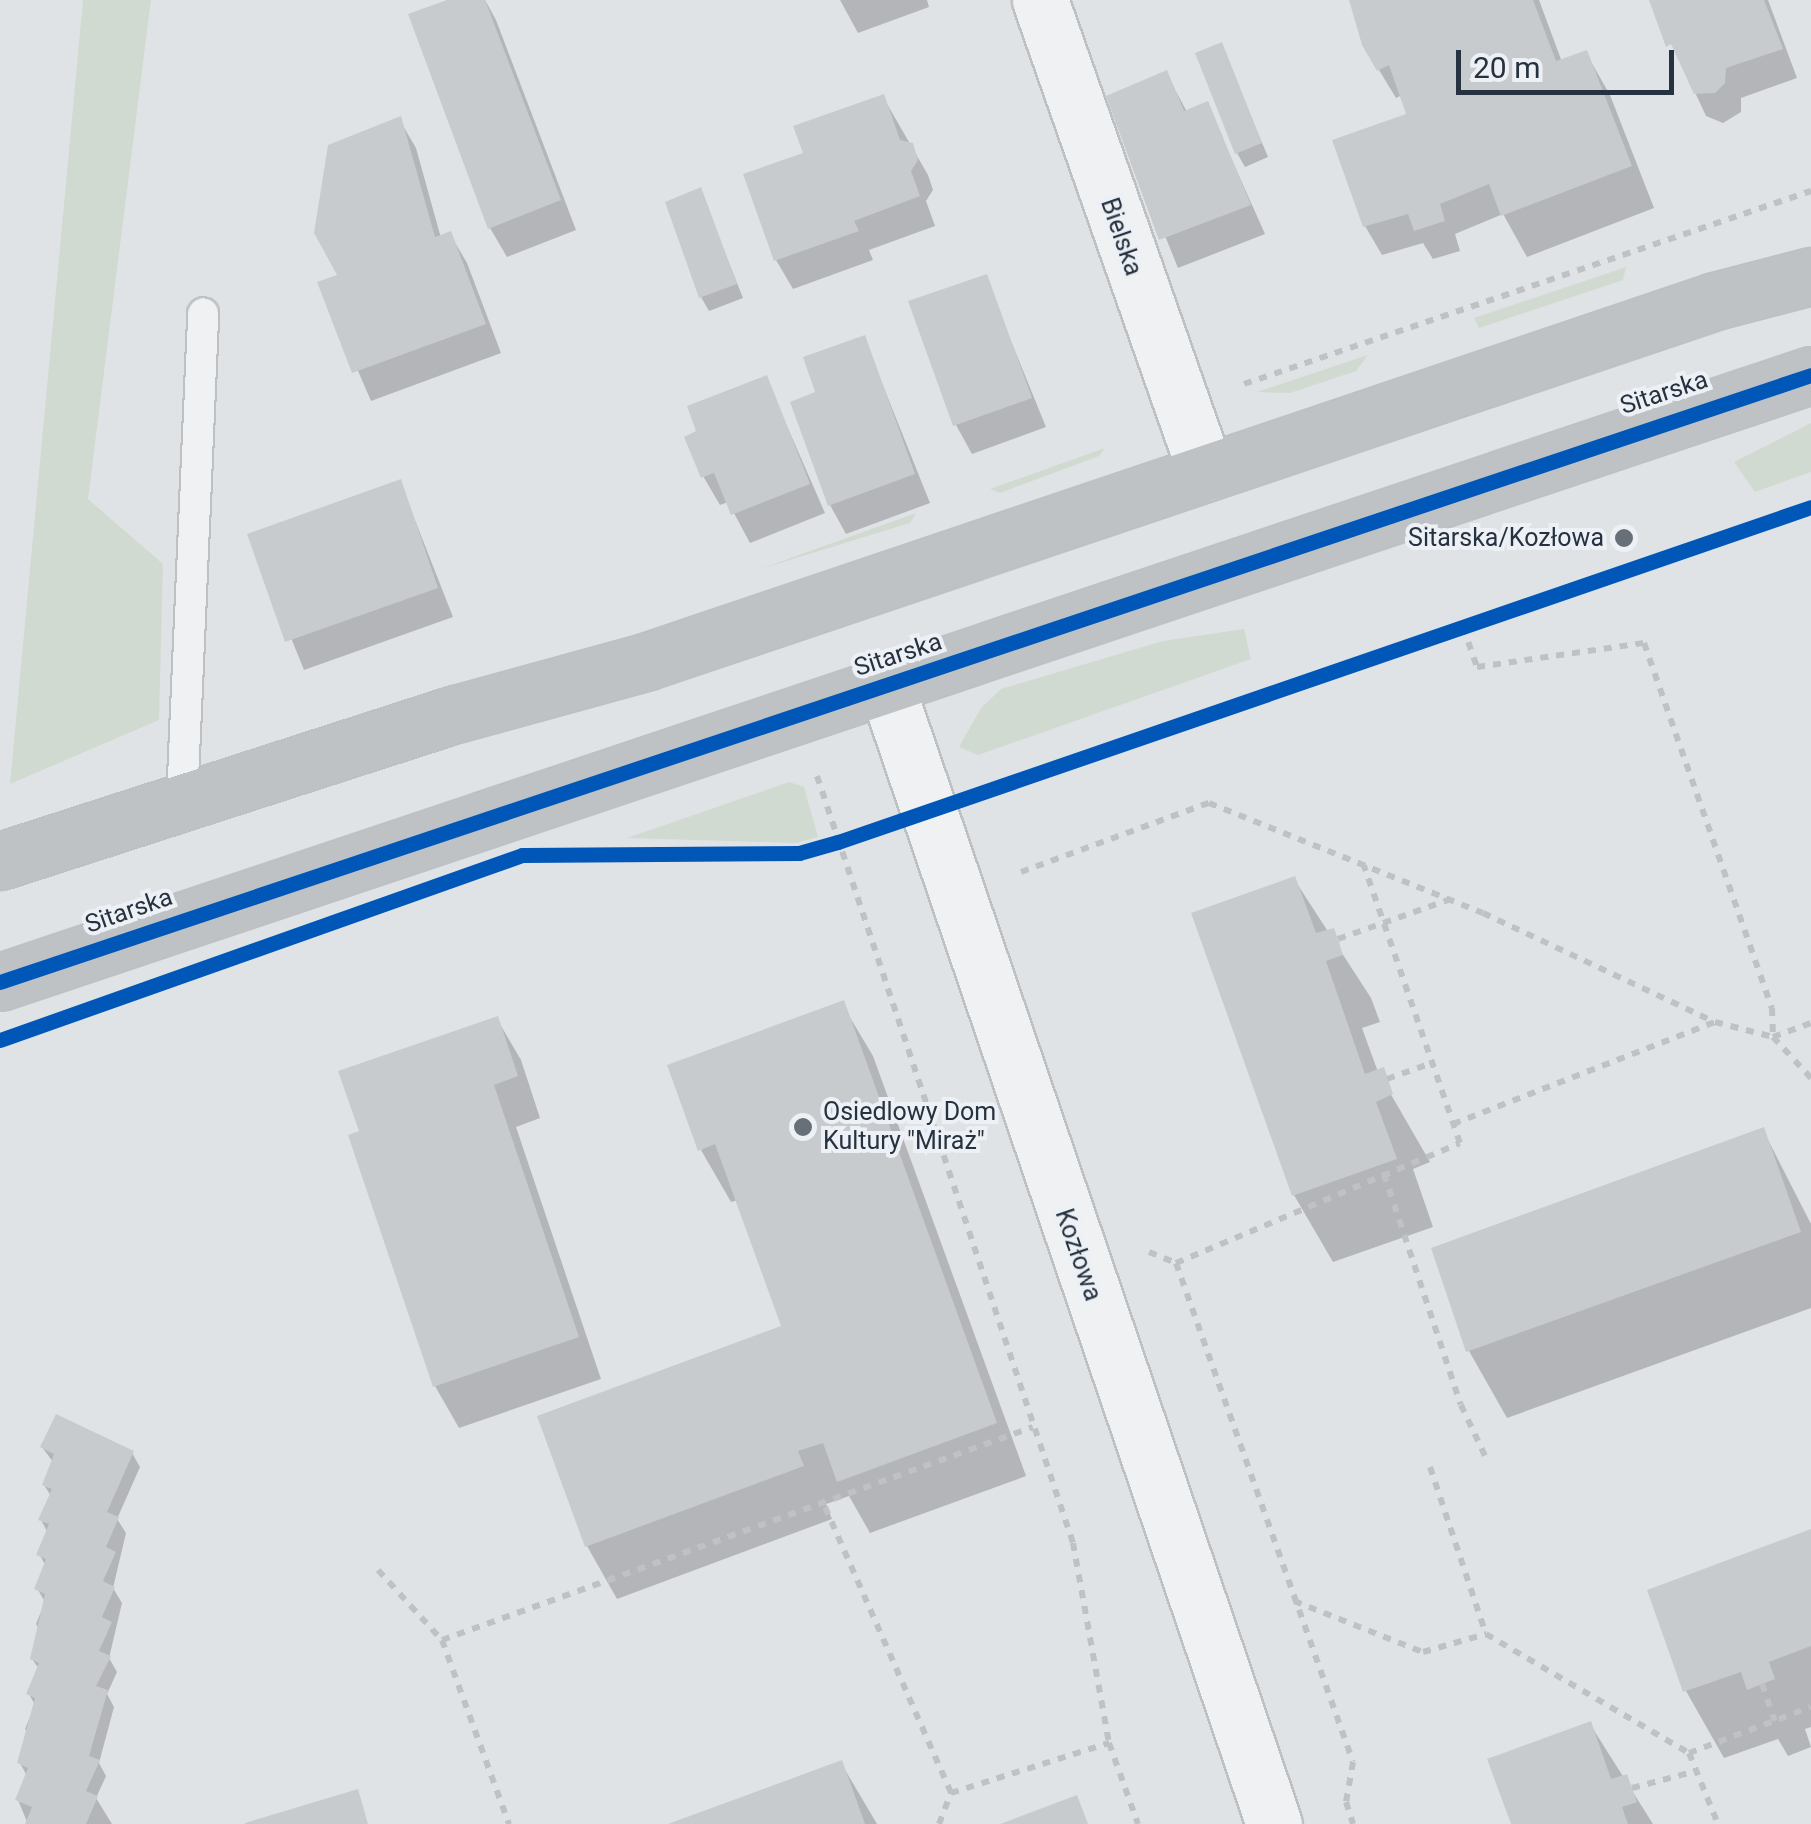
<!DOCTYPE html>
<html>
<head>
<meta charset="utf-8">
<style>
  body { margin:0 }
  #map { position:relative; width:1811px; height:1824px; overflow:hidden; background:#e0e3e6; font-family:Roboto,sans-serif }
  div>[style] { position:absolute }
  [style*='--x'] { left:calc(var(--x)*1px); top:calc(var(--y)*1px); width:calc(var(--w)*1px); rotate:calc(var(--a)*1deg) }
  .green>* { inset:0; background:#d1dad0 }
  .shadow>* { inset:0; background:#0003 }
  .building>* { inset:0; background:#c8cbce }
  .path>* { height:6px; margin-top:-3px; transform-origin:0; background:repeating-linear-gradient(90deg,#bfc2c5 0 8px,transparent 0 16px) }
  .roads { filter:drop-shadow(2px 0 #bec1c4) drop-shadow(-2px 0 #bec1c4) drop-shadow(0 2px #bec1c4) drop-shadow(0 -2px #bec1c4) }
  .lane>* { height:30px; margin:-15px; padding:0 15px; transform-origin:15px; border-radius:15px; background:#eff1f2 }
  .street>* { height:55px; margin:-27.5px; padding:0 27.5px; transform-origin:27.5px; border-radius:27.5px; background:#eff1f2 }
  .secondary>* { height:55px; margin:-27.5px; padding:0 27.5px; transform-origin:27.5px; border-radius:27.5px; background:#bec2c5 }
  .cycleway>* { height:15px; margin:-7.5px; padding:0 7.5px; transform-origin:7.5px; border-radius:7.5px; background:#0057b8 }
  .dots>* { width:28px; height:28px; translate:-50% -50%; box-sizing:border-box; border:5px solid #edf1f6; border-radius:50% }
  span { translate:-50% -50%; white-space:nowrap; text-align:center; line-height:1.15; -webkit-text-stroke:8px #edf1f6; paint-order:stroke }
  .street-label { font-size:25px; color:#26323f }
  .poi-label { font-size:25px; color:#26323f }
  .right { translate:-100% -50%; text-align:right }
  .left { translate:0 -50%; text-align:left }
  .scale { position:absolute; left:1456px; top:50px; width:218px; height:45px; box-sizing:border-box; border:5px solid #26323f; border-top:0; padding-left:12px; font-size:30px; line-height:35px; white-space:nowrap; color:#26323f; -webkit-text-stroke:8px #edf1f6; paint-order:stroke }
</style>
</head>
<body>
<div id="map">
  <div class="green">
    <i style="clip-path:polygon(83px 0,151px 0,88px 499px,163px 564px,159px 720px,10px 784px)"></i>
    <i style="clip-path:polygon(1626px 267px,1623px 280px,1479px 328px,1474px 318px)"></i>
    <i style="clip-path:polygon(1368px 355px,1356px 371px,1290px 393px,1257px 392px)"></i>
    <i style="clip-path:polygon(1811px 423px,1811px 472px,1755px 492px,1734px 462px)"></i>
    <i style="clip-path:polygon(1105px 448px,1099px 456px,1000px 493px,990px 489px)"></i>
    <i style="clip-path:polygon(916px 513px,910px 523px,754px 571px)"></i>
    <i style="clip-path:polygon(1244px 629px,1251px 659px,978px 755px,959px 747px,981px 708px,1001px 689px,1163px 641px)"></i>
    <i style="clip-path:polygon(789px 782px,804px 787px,818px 837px,796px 843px,627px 838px)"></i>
  </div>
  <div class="shadow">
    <i style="clip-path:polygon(455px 0,485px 0,496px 20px,576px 230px,507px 257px,490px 228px)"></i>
    <i style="clip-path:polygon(840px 0,927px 0,929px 7px,858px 33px)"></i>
    <i style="clip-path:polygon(1352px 0,1539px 0,1562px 62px,1586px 53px,1610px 95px,1654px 208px,1527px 257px,1503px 214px,1455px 234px,1460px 251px,1433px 259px,1423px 243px,1382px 255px,1365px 226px,1409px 116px,1402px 95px,1396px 98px,1379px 70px)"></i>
    <i style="clip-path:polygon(1652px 0,1768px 0,1797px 78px,1741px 98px,1741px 112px,1723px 123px,1706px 116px)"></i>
    <i style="clip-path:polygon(1221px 45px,1268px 157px,1245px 167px,1237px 153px)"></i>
    <i style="clip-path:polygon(1166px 73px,1187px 112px,1207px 104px,1265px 234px,1178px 268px,1109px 97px)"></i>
    <i style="clip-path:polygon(883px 97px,928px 175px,933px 190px,926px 201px,935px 226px,869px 250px,873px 260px,793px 289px,776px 260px,807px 155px)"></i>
    <i style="clip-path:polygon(399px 119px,416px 148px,441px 238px,450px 234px,467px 263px,501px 353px,371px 401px,320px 283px,340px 276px)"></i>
    <i style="clip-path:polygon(700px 190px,743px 298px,709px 311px,701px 297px)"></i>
    <i style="clip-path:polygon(985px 277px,1046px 427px,972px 454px,956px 425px)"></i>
    <i style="clip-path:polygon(864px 338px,930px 503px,846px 534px,830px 505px,819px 393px)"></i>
    <i style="clip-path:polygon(766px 378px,825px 513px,750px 543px,728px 502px,720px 505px,703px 476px,700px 432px)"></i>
    <i style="clip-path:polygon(400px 482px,453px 617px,304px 670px,250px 536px)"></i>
    <i style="clip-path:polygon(1294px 879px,1371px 998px,1380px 1022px,1362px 1028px,1378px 1072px,1430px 1162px,1413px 1169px,1433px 1227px,1333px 1262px,1294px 1195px,1194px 914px)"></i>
    <i style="clip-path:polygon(842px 1004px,873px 1056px,1026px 1476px,870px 1533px,849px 1496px,826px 1504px,832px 1519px,617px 1599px,587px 1546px,540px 1417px,784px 1327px,738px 1200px,731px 1202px,701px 1150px)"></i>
    <i style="clip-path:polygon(497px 1019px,521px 1060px,540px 1118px,516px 1127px,601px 1379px,459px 1428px,435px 1386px,362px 1133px)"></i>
    <i style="clip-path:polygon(1763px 1130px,1811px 1224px,1811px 1308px,1507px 1418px,1469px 1351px,1434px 1249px)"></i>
    <i style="clip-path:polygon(42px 1447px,132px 1453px,140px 1467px,117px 1519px,126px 1533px,113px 1588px,122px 1603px,109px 1658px,117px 1672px,107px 1694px,114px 1707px,99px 1763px,106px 1776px,96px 1798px,112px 1824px,28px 1824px,18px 1800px,27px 1776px,20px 1763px,30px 1738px,25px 1729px,35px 1705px,29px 1694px,39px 1669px,32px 1659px,42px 1634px,36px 1624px,45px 1602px,37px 1588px,46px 1566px,39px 1554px,48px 1533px,41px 1520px,51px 1496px,44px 1485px,53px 1462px)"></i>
    <i style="clip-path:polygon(1811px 1532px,1811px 1727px,1805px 1729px,1811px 1747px,1788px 1756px,1778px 1739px,1724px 1758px,1686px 1691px,1650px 1591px)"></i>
    <i style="clip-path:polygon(1590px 1724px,1653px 1824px,1513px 1824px)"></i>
    <i style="clip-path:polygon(841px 1763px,877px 1824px,674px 1824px)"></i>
  </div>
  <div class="building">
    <i style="clip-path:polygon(447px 0,485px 0,561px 200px,488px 229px,408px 14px)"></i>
    <i style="clip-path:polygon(1349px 0,1533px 0,1556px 61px,1587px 50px,1632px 166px,1501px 216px,1489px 184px,1440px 204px,1445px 221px,1414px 231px,1408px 214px,1363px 227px,1332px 140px,1406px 114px,1389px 65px,1377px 71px,1362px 45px)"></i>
    <i style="clip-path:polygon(1649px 0,1764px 0,1783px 49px,1726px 68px,1725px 83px,1715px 93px,1694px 94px,1671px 44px,1666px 47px)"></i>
    <i style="clip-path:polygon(1222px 42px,1262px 143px,1235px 154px,1195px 53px)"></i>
    <i style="clip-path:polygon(1167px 70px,1184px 111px,1208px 101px,1251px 205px,1159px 240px,1106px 96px)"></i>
    <i style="clip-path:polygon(884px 94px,900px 140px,913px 143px,918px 160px,911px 171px,920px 196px,854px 221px,859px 231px,774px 261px,743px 174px,803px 153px,793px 126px)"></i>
    <i style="clip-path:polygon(401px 116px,435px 237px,451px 231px,486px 324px,352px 373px,317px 282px,337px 275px,314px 233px,328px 145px)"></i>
    <i style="clip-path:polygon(701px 187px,737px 284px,699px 298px,665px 202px)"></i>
    <i style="clip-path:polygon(987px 274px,1032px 398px,953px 426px,908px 301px)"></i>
    <i style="clip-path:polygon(865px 335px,915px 474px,828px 506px,790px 402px,815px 392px,803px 357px)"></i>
    <i style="clip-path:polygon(767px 375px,810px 484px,731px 515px,714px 473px,701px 478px,684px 437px,696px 431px,687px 406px)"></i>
    <i style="clip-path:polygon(401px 479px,438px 588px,285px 642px,247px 534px)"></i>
    <i style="clip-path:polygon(1295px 876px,1316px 933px,1334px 928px,1338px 939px,1343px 955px,1326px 961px,1365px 1074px,1384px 1067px,1393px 1094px,1376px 1102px,1397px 1159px,1292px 1196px,1191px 913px)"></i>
    <i style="clip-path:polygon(844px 1000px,997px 1423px,837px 1482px,823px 1443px,798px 1451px,804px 1466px,585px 1547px,537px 1416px,781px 1326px,715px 1144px,698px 1151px,667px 1065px)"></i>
    <i style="clip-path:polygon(498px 1016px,518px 1076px,494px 1085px,579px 1337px,433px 1387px,348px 1135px,359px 1131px,338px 1071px)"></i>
    <i style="clip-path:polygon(1764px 1127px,1801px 1232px,1466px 1352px,1431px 1248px)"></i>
    <i style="clip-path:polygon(56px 1414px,134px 1451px,107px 1512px,119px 1517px,106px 1547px,116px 1552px,103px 1581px,115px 1587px,102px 1617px,112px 1622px,99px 1651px,111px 1656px,96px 1686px,108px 1690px,89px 1756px,100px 1760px,86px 1791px,98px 1796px,86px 1824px,25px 1824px,32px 1807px,15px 1800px,28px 1768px,17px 1763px,35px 1698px,26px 1694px,39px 1663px,30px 1659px,45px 1594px,34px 1589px,46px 1559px,36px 1555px,49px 1524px,38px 1520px,52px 1489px,42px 1485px,54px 1454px,40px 1447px)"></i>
    <i style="clip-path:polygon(1811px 1529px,1811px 1646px,1769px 1662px,1775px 1679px,1747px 1690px,1741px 1672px,1683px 1692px,1647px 1590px)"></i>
    <i style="clip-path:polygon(1591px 1721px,1611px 1779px,1627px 1774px,1637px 1802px,1622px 1807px,1628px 1824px,1511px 1824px,1487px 1759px)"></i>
    <i style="clip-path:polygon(842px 1760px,865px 1824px,668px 1824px)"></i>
    <i style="clip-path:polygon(358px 1789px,368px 1824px,245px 1824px,245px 1823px)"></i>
    <i style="clip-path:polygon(1077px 1795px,1088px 1824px,1000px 1824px)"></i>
  </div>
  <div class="path">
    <i style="--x:1244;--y:384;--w:599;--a:-18.8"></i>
    <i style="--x:1463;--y:627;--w:42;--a:70.7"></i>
    <i style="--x:1477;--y:667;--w:169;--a:-8.2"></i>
    <i style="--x:1644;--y:643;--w:387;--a:70.7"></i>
    <i style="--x:1772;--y:1008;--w:29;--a:88"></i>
    <i style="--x:1773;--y:1037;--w:40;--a:-20.2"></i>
    <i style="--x:817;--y:776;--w:809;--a:71.54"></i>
    <i style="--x:1073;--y:1543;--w:203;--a:79.8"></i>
    <i style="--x:1109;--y:1743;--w:86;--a:70.3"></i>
    <i style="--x:1021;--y:872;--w:200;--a:-20.2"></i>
    <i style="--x:1209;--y:803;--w:295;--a:21.9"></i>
    <i style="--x:1483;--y:913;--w:256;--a:25.2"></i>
    <i style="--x:1715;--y:1022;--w:60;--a:14.5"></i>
    <i style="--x:1773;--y:1037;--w:56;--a:47.2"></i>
    <i style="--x:1338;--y:939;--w:117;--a:-19.5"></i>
    <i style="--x:1387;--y:1079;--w:48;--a:-19.6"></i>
    <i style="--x:1453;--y:1124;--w:281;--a:-21.3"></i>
    <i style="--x:1384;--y:1174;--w:243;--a:71.6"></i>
    <i style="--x:1461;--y:1405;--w:63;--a:64.7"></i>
    <i style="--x:1149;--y:1252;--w:29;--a:22"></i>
    <i style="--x:1176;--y:1263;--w:529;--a:70.47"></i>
    <i style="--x:1353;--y:1762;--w:41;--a:99.9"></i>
    <i style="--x:1346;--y:1802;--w:23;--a:72"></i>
    <i style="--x:1176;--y:1263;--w:308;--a:-22.9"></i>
    <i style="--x:1460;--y:1143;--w:294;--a:-109.1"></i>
    <i style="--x:1430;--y:1467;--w:176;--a:71.5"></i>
    <i style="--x:825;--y:1507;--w:313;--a:66.2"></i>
    <i style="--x:951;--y:1793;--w:166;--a:-17.6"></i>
    <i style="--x:378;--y:1570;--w:95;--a:47.6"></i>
    <i style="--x:442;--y:1640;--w:628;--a:-19.82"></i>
    <i style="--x:1294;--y:1601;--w:139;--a:21.6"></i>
    <i style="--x:1423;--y:1652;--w:66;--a:-15.9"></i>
    <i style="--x:1486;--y:1634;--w:235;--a:30.4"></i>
    <i style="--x:1689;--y:1753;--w:77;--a:67.8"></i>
    <i style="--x:442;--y:1640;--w:196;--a:70"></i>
    <i style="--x:1762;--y:1684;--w:39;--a:71"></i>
    <i style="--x:1689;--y:1753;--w:130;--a:-20.7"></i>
    <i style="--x:1632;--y:1788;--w:66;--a:-14.9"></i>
    <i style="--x:939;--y:1824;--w:33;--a:-69"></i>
  </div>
  <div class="roads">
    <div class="lane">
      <i style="--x:182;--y:801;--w:488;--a:-87.5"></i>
    </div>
    <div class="street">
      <i style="--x:1040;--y:0;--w:501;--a:70.66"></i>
      <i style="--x:886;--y:685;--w:1203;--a:71.19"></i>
    </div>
    <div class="secondary">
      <i style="--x:0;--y:861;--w:479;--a:-17.9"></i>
      <i style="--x:456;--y:714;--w:196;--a:-15.4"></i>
      <i style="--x:645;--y:662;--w:1129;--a:-18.64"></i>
      <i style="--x:1715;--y:301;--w:99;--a:-14.6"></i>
      <i style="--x:0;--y:982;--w:1910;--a:-18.53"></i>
    </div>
  </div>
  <div class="cycleway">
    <i style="--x:0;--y:982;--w:1910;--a:-18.53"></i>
    <i style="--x:0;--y:1040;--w:554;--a:-19.51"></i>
    <i style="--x:522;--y:855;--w:277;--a:-0.4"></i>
    <i style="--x:799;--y:853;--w:41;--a:-15.8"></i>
    <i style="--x:838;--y:842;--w:1029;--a:-19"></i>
  </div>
  <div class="dots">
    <i style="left:1624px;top:538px;background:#677079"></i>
    <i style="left:803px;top:1127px;background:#677079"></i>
  </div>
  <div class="street-label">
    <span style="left:1121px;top:237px;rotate:71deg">Bielska</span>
    <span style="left:1664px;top:393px;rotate:-18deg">Sitarska</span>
    <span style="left:898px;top:655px;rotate:-18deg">Sitarska</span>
    <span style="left:129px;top:911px;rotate:-19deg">Sitarska</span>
    <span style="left:1078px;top:1255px;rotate:71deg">Kozłowa</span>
  </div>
  <div class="poi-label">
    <span class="right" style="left:1604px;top:538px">Sitarska/Kozłowa</span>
    <span class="left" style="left:823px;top:1127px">Osiedlowy Dom<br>Kultury "Miraż"</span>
  </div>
  <div class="scale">20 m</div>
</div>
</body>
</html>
